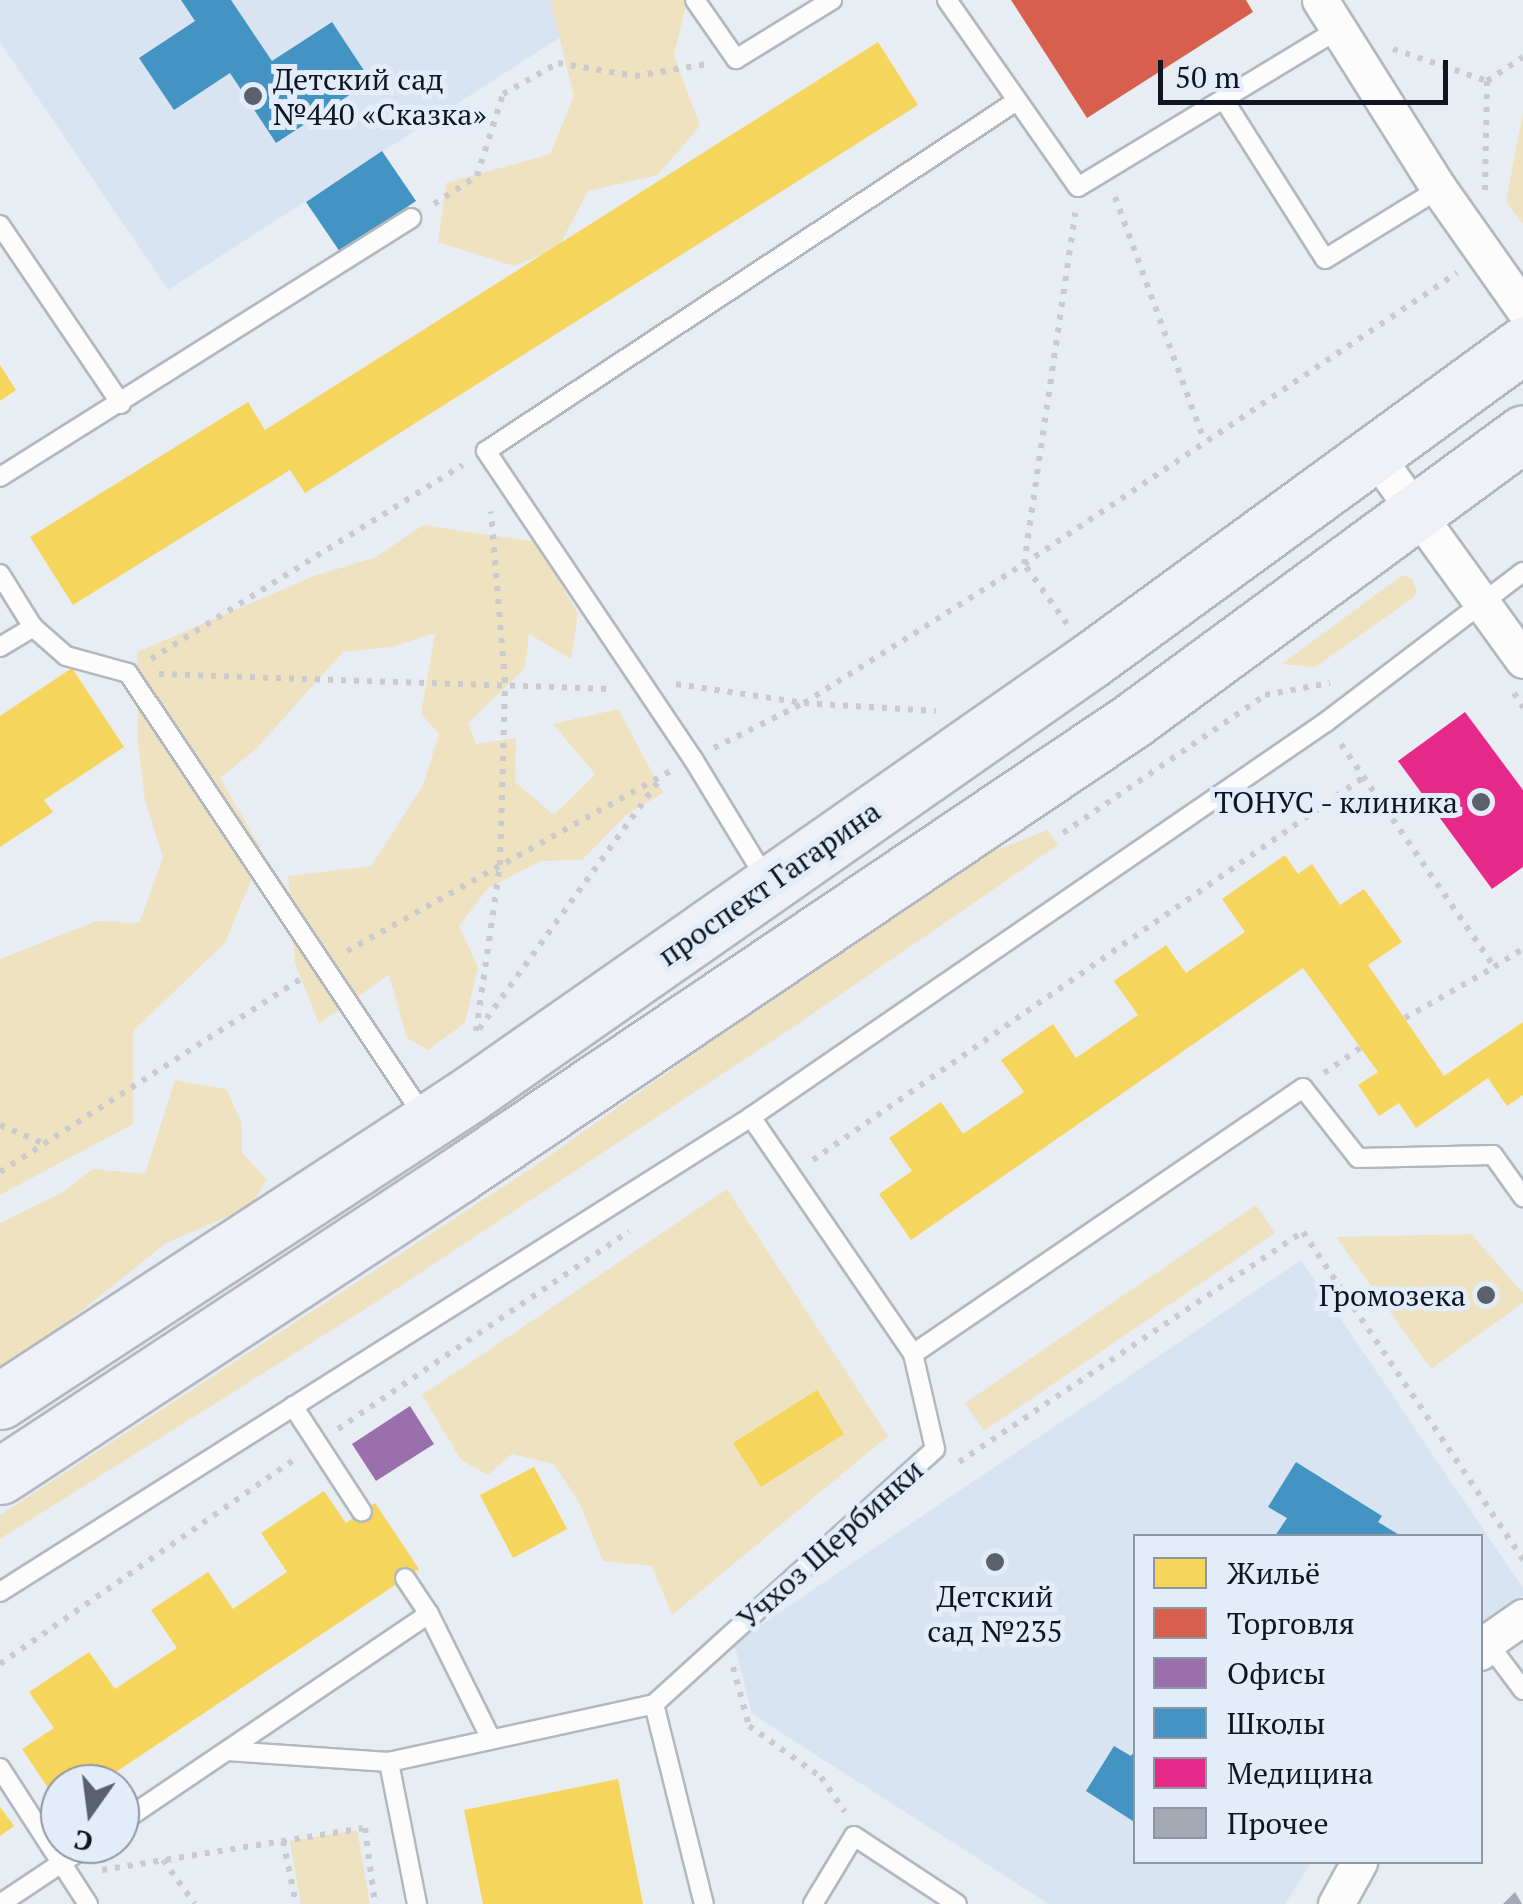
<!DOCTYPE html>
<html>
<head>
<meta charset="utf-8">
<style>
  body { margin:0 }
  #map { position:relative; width:1523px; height:1904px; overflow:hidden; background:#e8edf4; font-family:"PT Serif",serif }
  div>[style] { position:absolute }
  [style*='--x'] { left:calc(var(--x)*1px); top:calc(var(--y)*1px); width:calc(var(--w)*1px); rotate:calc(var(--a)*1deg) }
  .built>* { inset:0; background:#d9e4f3 }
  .green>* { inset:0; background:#eee2c1 }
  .homes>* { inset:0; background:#f6d55c }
  .shops>* { inset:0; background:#d6604d }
  .offices>* { inset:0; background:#9970ab }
  .schools>* { inset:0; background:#4393c3 }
  .health>* { inset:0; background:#e7298a }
  .building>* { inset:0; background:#a4aab3 }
  .path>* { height:6px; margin-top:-3px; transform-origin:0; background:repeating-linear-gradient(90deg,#c9cbce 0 5px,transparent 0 13px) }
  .roads { filter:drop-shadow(2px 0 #b2b8c0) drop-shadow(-2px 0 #b2b8c0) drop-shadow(0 2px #b2b8c0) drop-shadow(0 -2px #b2b8c0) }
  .lane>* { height:18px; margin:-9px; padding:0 9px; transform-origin:9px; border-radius:9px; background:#fcfcfd }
  .street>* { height:35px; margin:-17.5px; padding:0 17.5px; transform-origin:17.5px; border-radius:17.5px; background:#fcfcfd }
  .primary>* { height:55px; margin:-27.5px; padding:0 27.5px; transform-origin:27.5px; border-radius:27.5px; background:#eff1f6 }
  .dots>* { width:28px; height:28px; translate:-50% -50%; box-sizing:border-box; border:5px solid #e3ecf9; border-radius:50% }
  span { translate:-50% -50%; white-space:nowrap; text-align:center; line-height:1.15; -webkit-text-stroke:10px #e3ecf9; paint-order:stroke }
  .poi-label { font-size:30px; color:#0f1621 }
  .left { translate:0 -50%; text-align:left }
  .right { translate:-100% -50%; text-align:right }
  .street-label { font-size:30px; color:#0f1621 }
  .legend { position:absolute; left:1133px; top:1534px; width:350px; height:330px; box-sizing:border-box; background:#e3ecf9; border:2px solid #8e96a3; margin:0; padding:12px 18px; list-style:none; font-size:30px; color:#0f1621 }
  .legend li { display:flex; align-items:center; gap:20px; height:50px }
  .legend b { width:50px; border:2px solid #8e96a3 }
  .north { position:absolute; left:40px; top:1764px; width:100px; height:100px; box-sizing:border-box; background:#e3ecf9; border:2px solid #8e96a3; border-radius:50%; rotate:194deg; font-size:28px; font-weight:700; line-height:40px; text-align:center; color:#0f1621 }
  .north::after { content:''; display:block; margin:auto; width:35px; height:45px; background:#5b616b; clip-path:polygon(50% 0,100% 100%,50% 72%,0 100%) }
  .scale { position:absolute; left:1158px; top:60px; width:290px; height:45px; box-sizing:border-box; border:5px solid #0f1621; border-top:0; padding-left:12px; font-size:30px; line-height:35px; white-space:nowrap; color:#0f1621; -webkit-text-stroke:8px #e3ecf9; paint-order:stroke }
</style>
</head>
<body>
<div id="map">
  <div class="built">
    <i style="clip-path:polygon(0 0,569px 0,584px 22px,168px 290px,0 42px)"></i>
    <i style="clip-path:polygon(1301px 1260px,1523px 1588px,1523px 1595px,1481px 1638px,1480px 1536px,1136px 1536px,1136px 1862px,1312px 1862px,1285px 1904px,1049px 1904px,752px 1714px,734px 1643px)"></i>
  </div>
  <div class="green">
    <i style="clip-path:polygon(550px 0,687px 0,674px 55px,700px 126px,658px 175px,588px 191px,558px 248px,514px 266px,438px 242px,446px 183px,550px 154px,574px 96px)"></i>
    <i style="clip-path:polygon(1523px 112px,1523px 224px,1506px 202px)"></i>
    <i style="clip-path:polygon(423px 525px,537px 542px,578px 614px,571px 659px,529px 634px,525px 668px,468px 723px,476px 744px,516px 738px,515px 782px,554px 815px,595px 774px,553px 724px,618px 709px,663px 793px,626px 815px,582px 860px,541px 861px,488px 888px,459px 926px,478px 967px,465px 1023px,428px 1050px,407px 1038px,389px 975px,319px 1024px,295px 963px,288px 876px,371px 866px,423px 785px,439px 734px,421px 714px,435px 633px,392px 647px,343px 652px,256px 749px,220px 778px,263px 852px,225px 943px,133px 1031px,133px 1124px,0 1195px,0 959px,97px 921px,139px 923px,163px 857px,145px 801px,138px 743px,137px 652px,314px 576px,376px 557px)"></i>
    <i style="clip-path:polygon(1402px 575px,1412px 579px,1417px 591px,1413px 598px,1315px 667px,1282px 664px)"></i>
    <i style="clip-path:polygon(1048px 830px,1058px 845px,786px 1032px,370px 1306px,0 1539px,0 1515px,535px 1166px,788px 987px,989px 853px)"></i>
    <i style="clip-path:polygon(175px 1080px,226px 1089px,242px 1123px,242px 1153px,267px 1179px,250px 1207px,166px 1243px,0 1376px,0 1223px,61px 1193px,93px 1169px,145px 1174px)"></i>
    <i style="clip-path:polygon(727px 1189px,888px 1436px,672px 1615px,652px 1566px,603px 1561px,579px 1502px,554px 1464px,512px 1454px,488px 1475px,461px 1460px,422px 1395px)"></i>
    <i style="clip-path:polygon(1256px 1205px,1275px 1233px,984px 1431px,965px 1403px)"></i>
    <i style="clip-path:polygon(1471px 1234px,1523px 1293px,1523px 1303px,1431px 1369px,1336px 1237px)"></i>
    <i style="clip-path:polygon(357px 1830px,370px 1904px,301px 1904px,290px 1841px)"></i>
  </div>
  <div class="homes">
    <i style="clip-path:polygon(878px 42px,918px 105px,305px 493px,290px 470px,73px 605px,30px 537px,248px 402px,265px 430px)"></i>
    <i style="clip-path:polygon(0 365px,16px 390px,0 401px)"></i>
    <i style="clip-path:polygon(72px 668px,124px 747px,44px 800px,53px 812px,0 847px,0 716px)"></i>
    <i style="clip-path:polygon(1285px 855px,1298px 874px,1312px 864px,1340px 905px,1364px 889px,1402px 942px,1368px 965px,1444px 1076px,1523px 1022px,1523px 1095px,1507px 1106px,1488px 1078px,1416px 1128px,1399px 1103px,1379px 1116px,1358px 1085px,1378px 1072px,1303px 968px,911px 1240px,879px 1194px,912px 1171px,889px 1138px,941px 1102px,963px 1134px,1024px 1092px,1001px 1060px,1053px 1024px,1076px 1058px,1138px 1015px,1114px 981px,1166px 945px,1186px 973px,1245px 932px,1222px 899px)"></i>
    <i style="clip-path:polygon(817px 1390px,844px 1434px,761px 1487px,733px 1443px)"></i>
    <i style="clip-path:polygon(534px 1467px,567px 1529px,513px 1558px,480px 1495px)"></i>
    <i style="clip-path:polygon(324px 1491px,346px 1523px,375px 1503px,419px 1569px,98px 1784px,60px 1784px,60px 1806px,22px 1749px,54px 1728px,29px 1692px,89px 1652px,115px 1689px,177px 1648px,151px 1610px,208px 1572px,233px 1609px,287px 1572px,261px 1533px)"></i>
    <i style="clip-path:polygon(618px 1779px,643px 1904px,483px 1904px,464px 1810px)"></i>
    <i style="clip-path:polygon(0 1807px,14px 1826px,0 1836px)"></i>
  </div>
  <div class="shops">
    <i style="clip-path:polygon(1011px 0,1246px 0,1253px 12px,1087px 118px)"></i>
  </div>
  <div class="offices">
    <i style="clip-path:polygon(410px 1406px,434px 1444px,376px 1481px,352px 1444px)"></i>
  </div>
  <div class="schools">
    <i style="clip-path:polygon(181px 0,231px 0,272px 61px,332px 22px,371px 81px,276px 143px,230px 73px,174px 110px,139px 58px,195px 21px)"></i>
    <i style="clip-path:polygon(382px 151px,416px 201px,340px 252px,306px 202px)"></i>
    <i style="clip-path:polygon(1296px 1462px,1382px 1516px,1378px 1522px,1401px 1536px,1275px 1536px,1287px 1518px,1268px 1507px)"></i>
    <i style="clip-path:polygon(1114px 1746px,1131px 1756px,1136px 1749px,1136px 1823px,1086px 1791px)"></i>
  </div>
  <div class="health">
    <i style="clip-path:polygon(1465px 712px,1523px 790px,1523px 867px,1492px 889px,1398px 761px)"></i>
  </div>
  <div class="building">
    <i style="clip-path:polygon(1515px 1892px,1522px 1904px,1503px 1904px)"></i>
  </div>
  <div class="path">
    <i style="--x:1393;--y:49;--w:99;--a:18.8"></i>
    <i style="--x:1485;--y:190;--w:109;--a:-88.9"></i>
    <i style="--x:1487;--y:81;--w:43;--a:-33.7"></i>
    <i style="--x:1115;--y:197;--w:259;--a:69.9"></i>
    <i style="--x:434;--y:204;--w:51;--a:-33.1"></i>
    <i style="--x:477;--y:176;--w:86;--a:-72.4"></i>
    <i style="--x:503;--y:94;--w:63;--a:-29.4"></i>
    <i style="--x:558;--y:63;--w:78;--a:9.6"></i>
    <i style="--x:635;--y:76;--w:73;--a:-9.5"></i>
    <i style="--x:1067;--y:624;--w:74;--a:-125.6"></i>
    <i style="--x:1024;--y:564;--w:355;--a:-81.7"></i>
    <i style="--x:151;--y:659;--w:367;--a:-31.9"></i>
    <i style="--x:159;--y:674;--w:452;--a:1.9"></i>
    <i style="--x:676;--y:684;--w:129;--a:8.4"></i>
    <i style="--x:804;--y:703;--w:132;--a:3.5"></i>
    <i style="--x:1514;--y:693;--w:17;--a:57"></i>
    <i style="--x:1341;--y:744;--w:270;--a:55.5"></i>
    <i style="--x:1494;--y:967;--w:34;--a:-32"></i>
    <i style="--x:714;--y:748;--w:101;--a:-26.6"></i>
    <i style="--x:804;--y:703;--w:260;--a:-32.3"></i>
    <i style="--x:1024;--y:564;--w:522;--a:-33.9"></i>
    <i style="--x:1063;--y:833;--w:245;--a:-34.3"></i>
    <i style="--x:1265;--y:695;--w:66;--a:-10.5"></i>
    <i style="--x:347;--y:951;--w:372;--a:-29.1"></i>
    <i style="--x:1405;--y:1018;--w:103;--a:-29.8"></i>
    <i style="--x:479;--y:1029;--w:307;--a:-54.1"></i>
    <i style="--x:476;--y:1031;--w:168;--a:-81.8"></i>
    <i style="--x:500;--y:865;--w:183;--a:-88.4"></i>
    <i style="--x:505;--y:682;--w:171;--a:-94.7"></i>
    <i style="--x:1324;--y:1073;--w:44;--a:-34.8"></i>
    <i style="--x:0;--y:1125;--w:49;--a:22.9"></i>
    <i style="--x:813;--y:1160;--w:671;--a:-34.8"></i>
    <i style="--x:0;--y:1172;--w:359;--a:-32.7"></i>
    <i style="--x:338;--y:1429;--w:352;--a:-34.2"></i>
    <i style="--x:959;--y:1462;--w:414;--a:-33.8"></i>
    <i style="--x:1303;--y:1232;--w:395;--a:56.1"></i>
    <i style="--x:0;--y:1664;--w:359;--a:-34.8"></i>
    <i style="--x:733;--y:1667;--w:61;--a:74.8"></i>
    <i style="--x:749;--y:1726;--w:88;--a:35.3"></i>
    <i style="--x:821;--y:1777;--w:42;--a:55.6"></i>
    <i style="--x:365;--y:1828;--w:77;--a:82.5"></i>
    <i style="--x:283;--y:1841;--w:64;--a:78.3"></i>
    <i style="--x:163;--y:1860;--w:54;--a:54"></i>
    <i style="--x:102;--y:1870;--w:264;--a:-9.1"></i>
  </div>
  <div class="roads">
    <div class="lane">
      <i style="--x:695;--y:0;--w:72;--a:55.2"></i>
      <i style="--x:736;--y:59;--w:113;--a:-31.6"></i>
      <i style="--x:947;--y:0;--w:228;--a:55"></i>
      <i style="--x:1078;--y:187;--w:303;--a:-31.2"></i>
      <i style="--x:1224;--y:100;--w:188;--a:57.6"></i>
      <i style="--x:1325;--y:259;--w:134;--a:-31.6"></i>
      <i style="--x:0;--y:225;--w:216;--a:55.9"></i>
      <i style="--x:0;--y:477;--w:486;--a:-32.2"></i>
      <i style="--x:0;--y:574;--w:62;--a:58.1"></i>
      <i style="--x:33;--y:627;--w:44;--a:41.3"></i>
      <i style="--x:66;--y:656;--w:64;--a:15.3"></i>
      <i style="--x:128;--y:673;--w:535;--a:56.28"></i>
      <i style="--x:0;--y:647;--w:39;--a:-31"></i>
      <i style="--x:766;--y:879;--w:140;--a:-121.3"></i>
      <i style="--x:693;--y:759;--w:371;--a:-123.9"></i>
      <i style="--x:486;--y:451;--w:634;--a:-33.41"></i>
      <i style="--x:751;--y:1117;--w:287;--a:55.6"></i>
      <i style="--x:913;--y:1354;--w:472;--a:-34.3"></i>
      <i style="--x:1303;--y:1088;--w:89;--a:51.8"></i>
      <i style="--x:1358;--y:1158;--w:135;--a:-1.3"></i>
      <i style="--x:1493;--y:1155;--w:52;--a:54.5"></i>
      <i style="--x:293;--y:1406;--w:126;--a:56.9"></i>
      <i style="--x:0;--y:1592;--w:889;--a:-32.31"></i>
      <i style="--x:751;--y:1117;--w:698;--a:-34.49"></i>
      <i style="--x:1326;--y:722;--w:248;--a:-37.3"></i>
      <i style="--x:429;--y:1614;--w:140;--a:63.6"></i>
      <i style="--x:1487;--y:1642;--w:60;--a:53.1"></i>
      <i style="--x:654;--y:1704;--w:379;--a:-42.2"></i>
      <i style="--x:935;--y:1449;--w:98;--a:-103"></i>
      <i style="--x:654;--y:1704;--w:206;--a:76"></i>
      <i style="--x:227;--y:1751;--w:162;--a:3.9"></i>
      <i style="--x:0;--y:1768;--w:162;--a:57.1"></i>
      <i style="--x:120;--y:1823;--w:373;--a:-34.1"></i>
      <i style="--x:429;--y:1614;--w:43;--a:-123.7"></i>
      <i style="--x:0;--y:1904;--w:108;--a:-33.7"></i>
      <i style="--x:417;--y:1904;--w:145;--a:-101.2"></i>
      <i style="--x:389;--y:1762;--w:271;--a:-12.3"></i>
      <i style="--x:813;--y:1904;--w:79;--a:-58.9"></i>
      <i style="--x:854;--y:1836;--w:123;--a:33.4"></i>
    </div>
    <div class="street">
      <i style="--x:1320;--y:0;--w:223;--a:57.8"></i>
      <i style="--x:1439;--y:189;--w:146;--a:54.8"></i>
      <i style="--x:1374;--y:454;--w:254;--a:54.1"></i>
      <i style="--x:1480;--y:1652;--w:12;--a:-55"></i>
      <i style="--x:1487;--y:1642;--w:44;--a:-34.8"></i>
      <i style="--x:1336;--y:1904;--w:48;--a:-61.3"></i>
    </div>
    <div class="primary">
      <i style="--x:0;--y:1401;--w:561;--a:-33.15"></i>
      <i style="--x:470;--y:1094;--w:758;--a:-34.95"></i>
      <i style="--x:1091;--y:660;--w:535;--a:-36.1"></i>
      <i style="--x:0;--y:1476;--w:548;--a:-33.31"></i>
      <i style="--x:458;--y:1175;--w:814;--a:-33.98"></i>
      <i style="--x:1133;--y:720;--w:484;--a:-36.3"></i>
    </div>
  </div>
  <div class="dots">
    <i style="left:253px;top:96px;background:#5b616b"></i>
    <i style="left:1481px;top:802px;background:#5b616b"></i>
    <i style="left:1486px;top:1295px;background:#5b616b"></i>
    <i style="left:995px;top:1562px;background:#5b616b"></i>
  </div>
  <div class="poi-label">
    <span class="left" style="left:273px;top:96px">Детский сад<br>№440 «Сказка»</span>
    <span class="right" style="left:1458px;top:802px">ТОНУС - клиника</span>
    <span class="right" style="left:1466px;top:1295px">Громозека</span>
    <span style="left:995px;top:1613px">Детский<br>сад №235</span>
  </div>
  <div class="street-label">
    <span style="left:769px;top:883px;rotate:-35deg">проспект Гагарина</span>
    <span style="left:830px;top:1544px;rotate:-42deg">Учхоз Щербинки</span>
  </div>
  <ul class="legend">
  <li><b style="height:28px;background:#f6d55c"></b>Жильё</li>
  <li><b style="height:28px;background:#d6604d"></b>Торговля</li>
  <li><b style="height:28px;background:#9970ab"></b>Офисы</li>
  <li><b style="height:28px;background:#4393c3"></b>Школы</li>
  <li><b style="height:28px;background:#e7298a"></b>Медицина</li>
  <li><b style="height:28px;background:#a4aab3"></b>Прочее</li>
  </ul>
  <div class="north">С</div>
  <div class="scale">50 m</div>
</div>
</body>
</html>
